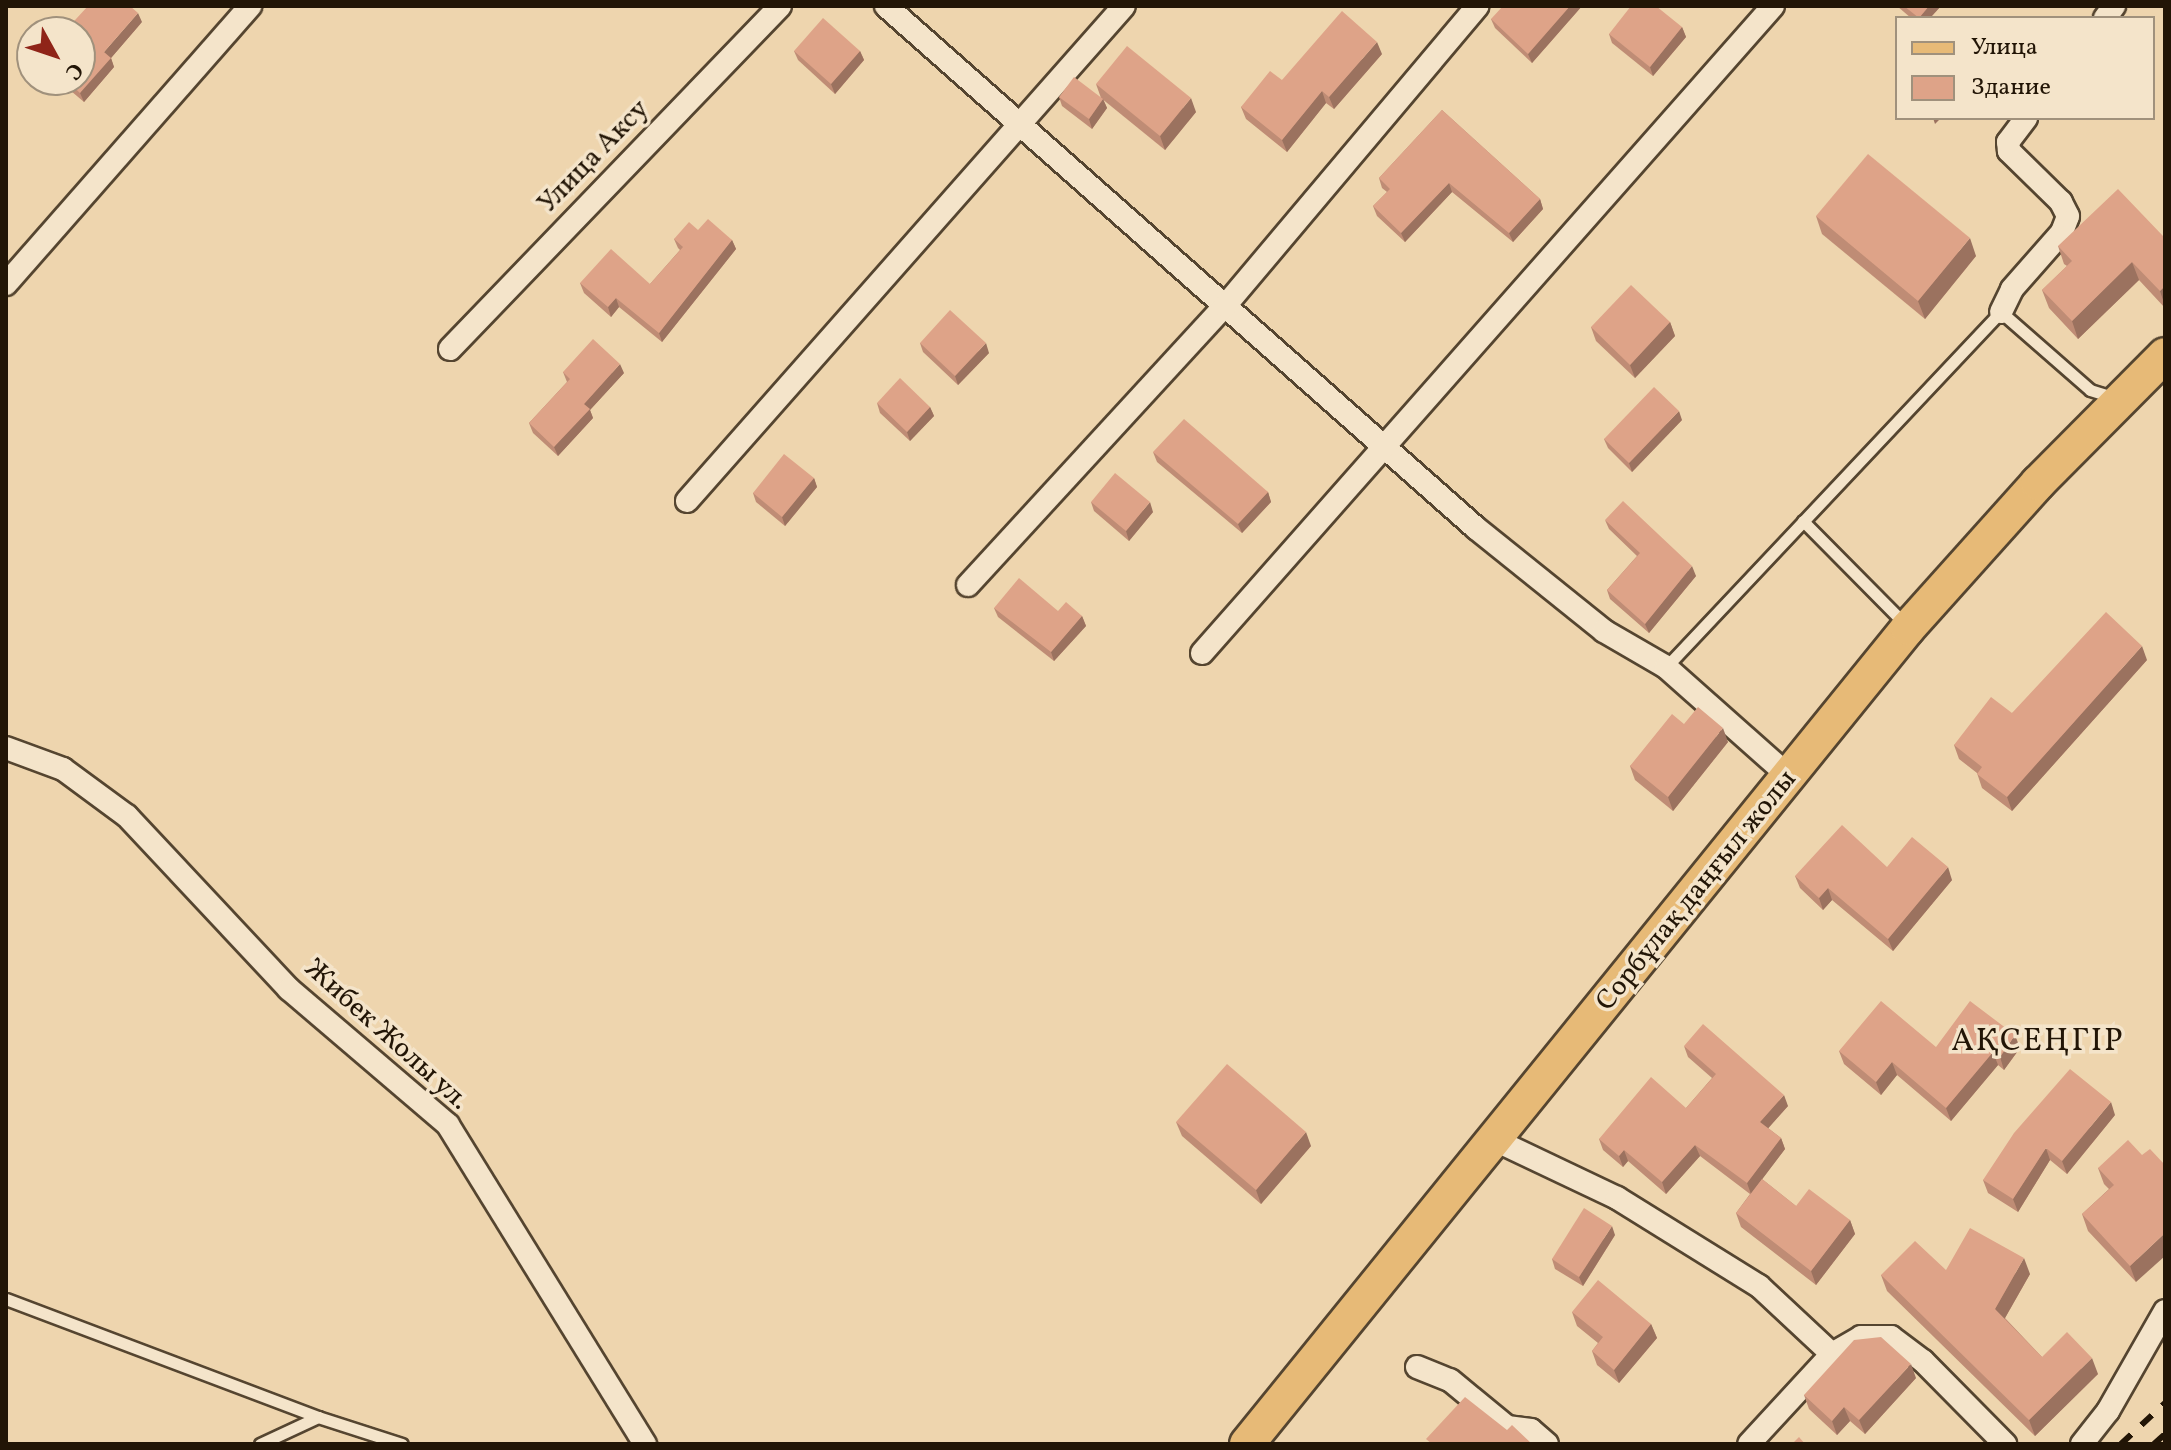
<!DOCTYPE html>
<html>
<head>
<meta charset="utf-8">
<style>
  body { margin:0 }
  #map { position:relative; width:2171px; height:1450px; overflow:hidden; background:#eed5ae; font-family:Vollkorn,serif }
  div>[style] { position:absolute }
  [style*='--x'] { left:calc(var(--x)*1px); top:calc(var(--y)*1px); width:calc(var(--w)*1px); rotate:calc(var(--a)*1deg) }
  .roads { filter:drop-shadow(2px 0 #554530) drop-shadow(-2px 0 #554530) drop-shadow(0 2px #554530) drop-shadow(0 -2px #554530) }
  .lane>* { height:11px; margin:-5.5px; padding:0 5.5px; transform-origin:5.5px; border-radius:5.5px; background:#f4e4ca }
  .street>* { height:22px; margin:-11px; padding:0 11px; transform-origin:11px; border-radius:11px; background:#f4e4ca }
  .primary>* { height:34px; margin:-17px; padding:0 17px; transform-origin:17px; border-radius:17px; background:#e7ba77 }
  .rail>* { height:6px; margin-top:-3px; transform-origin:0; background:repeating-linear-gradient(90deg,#221506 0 14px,transparent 0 28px) }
  .wall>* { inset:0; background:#bf8c75 }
  .shaded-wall>* { inset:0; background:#9b725f }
  .building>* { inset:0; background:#dea388 }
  span { translate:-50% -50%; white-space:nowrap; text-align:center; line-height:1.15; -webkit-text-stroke:7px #f4e4ca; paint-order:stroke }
  .street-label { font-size:28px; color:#221506 }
  .quarter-label { font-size:32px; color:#221506; letter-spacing:2px }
  .frame { position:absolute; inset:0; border:8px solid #221506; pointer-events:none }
  .legend { position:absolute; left:1895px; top:16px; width:260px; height:104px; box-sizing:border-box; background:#f4e4ca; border:2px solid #a0917c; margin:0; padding:10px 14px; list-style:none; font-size:24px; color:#221506 }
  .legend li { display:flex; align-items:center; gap:16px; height:40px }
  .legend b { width:40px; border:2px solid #a0917c }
  .north { position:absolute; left:16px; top:16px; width:80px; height:80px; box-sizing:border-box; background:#f4e4ca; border:2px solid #a0917c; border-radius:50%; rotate:130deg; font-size:22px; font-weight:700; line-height:32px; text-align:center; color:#221506 }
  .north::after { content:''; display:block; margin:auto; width:28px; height:36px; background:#8f2418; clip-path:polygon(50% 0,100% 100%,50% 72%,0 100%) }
</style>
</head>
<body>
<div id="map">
  <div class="roads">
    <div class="lane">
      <i style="--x:1803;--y:521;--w:148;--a:45.3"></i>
      <i style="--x:1666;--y:667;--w:488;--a:-46.7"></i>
      <i style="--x:2001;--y:312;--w:118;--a:41.2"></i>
      <i style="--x:2090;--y:390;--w:27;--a:17"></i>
      <i style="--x:6;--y:1299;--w:334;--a:20.7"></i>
      <i style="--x:260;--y:1444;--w:64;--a:-25"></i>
      <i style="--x:318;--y:1417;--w:88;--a:17.8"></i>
    </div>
    <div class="street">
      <i style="--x:886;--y:6;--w:788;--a:41.5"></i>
      <i style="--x:1476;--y:528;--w:164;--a:38.8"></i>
      <i style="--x:1604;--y:631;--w:72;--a:30.1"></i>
      <i style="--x:1666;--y:667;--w:166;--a:41.6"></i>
      <i style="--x:2105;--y:18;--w:15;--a:-53"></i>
      <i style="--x:6;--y:284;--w:370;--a:-48.7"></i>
      <i style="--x:2001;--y:312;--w:25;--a:-64"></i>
      <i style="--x:2012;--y:289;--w:76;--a:-48.7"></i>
      <i style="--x:2062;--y:232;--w:17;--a:-69"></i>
      <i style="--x:2068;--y:216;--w:16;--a:-117"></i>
      <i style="--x:2061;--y:202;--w:73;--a:-135.6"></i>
      <i style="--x:2009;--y:151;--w:9;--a:-96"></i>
      <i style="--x:2008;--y:142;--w:30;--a:-53"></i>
      <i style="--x:450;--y:349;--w:476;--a:-46.1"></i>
      <i style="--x:687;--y:501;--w:660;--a:-48.56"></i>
      <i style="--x:968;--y:585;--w:379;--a:-47.4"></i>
      <i style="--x:1225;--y:306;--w:392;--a:-49.9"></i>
      <i style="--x:1202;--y:653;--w:863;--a:-48.57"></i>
      <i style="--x:6;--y:748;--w:61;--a:20.2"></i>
      <i style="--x:63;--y:769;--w:79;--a:36.3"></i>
      <i style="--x:127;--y:816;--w:237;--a:46.9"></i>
      <i style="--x:289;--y:989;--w:209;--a:40.5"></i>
      <i style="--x:448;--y:1125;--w:375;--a:58.3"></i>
      <i style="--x:1495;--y:1140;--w:135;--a:25.4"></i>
      <i style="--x:1617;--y:1198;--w:167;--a:31.8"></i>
      <i style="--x:1759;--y:1286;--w:100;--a:43"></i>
      <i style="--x:1832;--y:1354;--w:122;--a:132.7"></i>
      <i style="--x:1832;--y:1354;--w:34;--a:-30"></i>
      <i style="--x:1861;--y:1337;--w:30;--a:0"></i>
      <i style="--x:1891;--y:1337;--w:40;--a:37"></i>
      <i style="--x:1923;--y:1361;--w:117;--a:45.3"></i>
      <i style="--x:1417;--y:1367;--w:35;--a:22"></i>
      <i style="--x:1450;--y:1380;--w:74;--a:39.5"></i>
      <i style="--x:1507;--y:1427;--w:24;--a:7"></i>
      <i style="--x:1531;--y:1430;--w:21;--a:41"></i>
      <i style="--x:2082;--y:1444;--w:42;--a:-51.8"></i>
      <i style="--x:2108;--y:1411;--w:115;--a:-60.3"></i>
    </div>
    <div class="primary">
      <i style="--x:1247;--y:1444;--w:1050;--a:-50.99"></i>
      <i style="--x:1908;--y:628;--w:195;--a:-48.1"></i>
      <i style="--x:2038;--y:483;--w:180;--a:-45.2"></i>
    </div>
  </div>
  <div class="rail">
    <i style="--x:2121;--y:1444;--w:60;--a:-43"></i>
    <i style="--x:2154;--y:1444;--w:15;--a:-42"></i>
  </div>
  <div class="wall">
    <i style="clip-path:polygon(1582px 6px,1532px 63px,1495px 28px,1491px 19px)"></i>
    <i style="clip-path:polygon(1897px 6px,1941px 6px,1930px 18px,1911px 18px)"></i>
    <i style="clip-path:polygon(142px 22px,111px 58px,114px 67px,84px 102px,58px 80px,80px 80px)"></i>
    <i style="clip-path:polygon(1682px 27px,1686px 37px,1653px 76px,1612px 43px,1609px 34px)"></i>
    <i style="clip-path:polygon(794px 51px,860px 51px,864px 60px,835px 94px,798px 60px)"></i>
    <i style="clip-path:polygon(1382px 54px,1334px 109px,1326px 103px,1287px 152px,1246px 119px,1241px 107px,1282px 80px)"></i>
    <i style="clip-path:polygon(1096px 84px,1196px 112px,1165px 150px,1101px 98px)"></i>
    <i style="clip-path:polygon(1059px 97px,1103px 99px,1107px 108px,1092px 129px,1062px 106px)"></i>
    <i style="clip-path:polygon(1442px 110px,1540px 199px,1543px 209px,1513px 242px,1452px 192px,1405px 242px,1377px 216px,1373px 206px,1387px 192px,1382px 188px,1379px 178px)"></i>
    <i style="clip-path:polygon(1816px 216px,1976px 256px,1925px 319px,1822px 234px)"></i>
    <i style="clip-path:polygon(698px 230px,732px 240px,736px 249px,662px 342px,619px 307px,611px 317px,584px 293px,580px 283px,650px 284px,680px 250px,678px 248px,674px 239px)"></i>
    <i style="clip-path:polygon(2165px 235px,2165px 308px,2139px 280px,2078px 339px,2049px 308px,2042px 290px,2067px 266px,2064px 264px,2058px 246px,2163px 236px)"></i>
    <i style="clip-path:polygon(1670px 322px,1675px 336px,1635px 378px,1596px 341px,1591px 327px)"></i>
    <i style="clip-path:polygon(920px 343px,989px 353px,958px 385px,923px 352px)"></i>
    <i style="clip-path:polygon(563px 372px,624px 373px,590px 410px,593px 418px,558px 456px,533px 433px,529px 423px,567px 382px)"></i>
    <i style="clip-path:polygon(877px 403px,930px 407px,934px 416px,910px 441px,880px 413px)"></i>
    <i style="clip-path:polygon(1682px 420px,1632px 472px,1608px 448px,1604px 439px)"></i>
    <i style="clip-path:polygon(1153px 452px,1268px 492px,1271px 502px,1242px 533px,1157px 462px)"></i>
    <i style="clip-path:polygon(814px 478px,817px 487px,785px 526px,756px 502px,753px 493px)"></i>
    <i style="clip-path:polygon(1091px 502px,1153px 512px,1129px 541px,1094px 511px)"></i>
    <i style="clip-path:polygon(1605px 520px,1696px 576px,1649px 633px,1610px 599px,1607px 590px,1637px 556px,1609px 529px)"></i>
    <i style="clip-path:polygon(994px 608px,1058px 611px,1082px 616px,1086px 626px,1054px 661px,998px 617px)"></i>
    <i style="clip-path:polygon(2147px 660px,2012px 811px,1982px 788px,1977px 773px,1959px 759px,1954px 745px,2012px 713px)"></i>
    <i style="clip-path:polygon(1684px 724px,1728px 742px,1673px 811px,1635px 780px,1630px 766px)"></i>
    <i style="clip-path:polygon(1887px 867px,1952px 880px,1893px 951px,1832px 900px,1823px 910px,1800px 888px,1795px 876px)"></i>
    <i style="clip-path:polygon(1684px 1046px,1788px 1106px,1768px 1128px,1781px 1138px,1785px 1149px,1762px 1179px,1796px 1206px,1850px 1220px,1855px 1234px,1816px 1285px,1741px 1227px,1736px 1213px,1750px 1194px,1700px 1156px,1666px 1194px,1628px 1161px,1623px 1167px,1603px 1150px,1599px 1139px,1686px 1108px,1712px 1078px,1688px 1057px)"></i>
    <i style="clip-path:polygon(1936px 1047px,2020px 1048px,2004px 1070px,1998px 1065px,1951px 1121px,1897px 1075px,1881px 1095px,1844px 1064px,1839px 1051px)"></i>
    <i style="clip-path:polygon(2115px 1115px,2067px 1174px,2050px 1160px,2018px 1212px,1988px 1193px,1983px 1180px)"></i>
    <i style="clip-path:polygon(1176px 1122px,1311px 1146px,1261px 1204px,1182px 1136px)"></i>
    <i style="clip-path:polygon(2142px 1155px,2136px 1282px,2088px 1231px,2082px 1214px,2109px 1189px,2104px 1184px,2098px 1168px)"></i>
    <i style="clip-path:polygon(1615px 1235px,1583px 1286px,1555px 1269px,1552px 1259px)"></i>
    <i style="clip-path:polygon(1946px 1270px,2030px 1274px,2005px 1318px,2042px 1357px,2098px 1374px,2035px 1436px,1887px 1291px,1881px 1275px)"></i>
    <i style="clip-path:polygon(1572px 1312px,1651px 1324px,1657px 1338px,1619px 1383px,1597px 1365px,1592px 1351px,1598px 1343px,1577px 1326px)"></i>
    <i style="clip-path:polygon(1916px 1378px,1865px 1434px,1850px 1421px,1837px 1435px,1809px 1409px,1804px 1395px)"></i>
  </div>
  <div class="shaded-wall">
    <i style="clip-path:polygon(1570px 6px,1582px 6px,1532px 63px,1528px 54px)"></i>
    <i style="clip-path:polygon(1929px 6px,1941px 6px,1930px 18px,1919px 18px)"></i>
    <i style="clip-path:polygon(138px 13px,142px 22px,111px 58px,114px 67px,84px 102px,80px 93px,104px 52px)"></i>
    <i style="clip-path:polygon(1682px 27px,1686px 37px,1653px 76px,1650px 67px)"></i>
    <i style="clip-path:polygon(1377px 42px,1382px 54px,1334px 109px,1329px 97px)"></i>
    <i style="clip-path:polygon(860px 51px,864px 60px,835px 94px,831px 84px)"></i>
    <i style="clip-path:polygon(1322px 91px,1326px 103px,1287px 152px,1282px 140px)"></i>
    <i style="clip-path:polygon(1191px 98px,1196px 112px,1165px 150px,1160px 136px)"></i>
    <i style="clip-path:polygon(1103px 99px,1107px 108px,1092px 129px,1089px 119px)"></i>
    <i style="clip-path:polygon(1933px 118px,1941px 118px,1935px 124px)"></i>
    <i style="clip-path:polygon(1449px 183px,1452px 192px,1405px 242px,1401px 233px)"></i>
    <i style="clip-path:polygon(1540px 199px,1543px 209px,1513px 242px,1509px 233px)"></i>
    <i style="clip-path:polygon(1970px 238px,1976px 256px,1925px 319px,1918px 301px)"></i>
    <i style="clip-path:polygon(732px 240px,736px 249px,662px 342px,659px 333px)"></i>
    <i style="clip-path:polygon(2132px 262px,2139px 280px,2078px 339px,2072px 321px)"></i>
    <i style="clip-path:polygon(2165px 286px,2165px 306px,2160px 291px)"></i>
    <i style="clip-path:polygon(616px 298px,619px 307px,611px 317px,608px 307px)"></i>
    <i style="clip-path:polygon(1670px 322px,1675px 336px,1635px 378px,1630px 365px)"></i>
    <i style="clip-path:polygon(986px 343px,989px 353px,958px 385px,955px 376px)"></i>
    <i style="clip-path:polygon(620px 364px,624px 373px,590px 410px,593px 418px,558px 456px,554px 447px,584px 404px)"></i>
    <i style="clip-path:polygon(930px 407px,934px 416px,910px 441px,907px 432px)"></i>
    <i style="clip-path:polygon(1679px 411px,1682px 420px,1632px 472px,1629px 463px)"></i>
    <i style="clip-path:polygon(814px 478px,817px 487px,785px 526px,782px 517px)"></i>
    <i style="clip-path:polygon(1268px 492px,1271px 502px,1242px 533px,1238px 524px)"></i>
    <i style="clip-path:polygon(1150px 502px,1153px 512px,1129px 541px,1126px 531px)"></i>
    <i style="clip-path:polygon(1692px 566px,1696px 576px,1649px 633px,1645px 624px)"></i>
    <i style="clip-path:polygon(1082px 616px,1086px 626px,1054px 661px,1051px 652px)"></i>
    <i style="clip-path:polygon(2142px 646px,2147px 660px,2012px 811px,2007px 797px)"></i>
    <i style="clip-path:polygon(1723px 728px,1728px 742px,1673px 811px,1668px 797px)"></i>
    <i style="clip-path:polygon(1948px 867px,1952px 880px,1893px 951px,1888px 939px)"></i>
    <i style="clip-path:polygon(1828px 888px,1832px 900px,1823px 910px,1819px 898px)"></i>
    <i style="clip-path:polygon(2015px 1035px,2020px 1048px,2004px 1070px,2000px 1057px)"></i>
    <i style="clip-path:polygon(1993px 1052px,1998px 1065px,1951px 1121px,1946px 1108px)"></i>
    <i style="clip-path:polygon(1892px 1062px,1897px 1075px,1881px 1095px,1876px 1082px)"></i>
    <i style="clip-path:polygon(1784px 1095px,1788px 1106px,1764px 1133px,1760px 1122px)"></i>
    <i style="clip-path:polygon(2111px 1102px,2115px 1115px,2067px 1174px,2062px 1161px)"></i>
    <i style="clip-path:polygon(1306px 1132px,1311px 1146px,1261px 1204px,1256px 1190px)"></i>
    <i style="clip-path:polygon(1781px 1138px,1785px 1149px,1751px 1194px,1747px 1183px)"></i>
    <i style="clip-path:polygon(1695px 1145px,1700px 1156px,1666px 1194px,1662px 1182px)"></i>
    <i style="clip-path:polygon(2046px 1148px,2050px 1160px,2018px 1212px,2013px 1199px)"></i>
    <i style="clip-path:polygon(1624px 1150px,1628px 1161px,1623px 1167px,1619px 1156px)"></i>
    <i style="clip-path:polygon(1850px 1220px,1855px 1234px,1816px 1285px,1811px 1271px)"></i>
    <i style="clip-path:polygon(1612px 1226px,1615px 1235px,1583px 1286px,1579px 1277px)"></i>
    <i style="clip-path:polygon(2165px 1233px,2165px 1256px,2136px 1282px,2130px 1266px)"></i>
    <i style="clip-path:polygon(2024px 1258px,2030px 1274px,2001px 1325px,1995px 1309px)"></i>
    <i style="clip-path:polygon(1651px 1324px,1657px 1338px,1619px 1383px,1614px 1370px)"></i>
    <i style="clip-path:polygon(2092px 1358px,2098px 1374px,2035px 1436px,2029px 1420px)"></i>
    <i style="clip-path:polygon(1911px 1364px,1916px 1378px,1865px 1434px,1859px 1420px)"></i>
    <i style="clip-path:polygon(1844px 1407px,1850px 1421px,1837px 1435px,1832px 1421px)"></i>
  </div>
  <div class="building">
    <i style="clip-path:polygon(88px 6px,130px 6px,138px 13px,104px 52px,111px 58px,80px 93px,66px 80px,80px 80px,80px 32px,64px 32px)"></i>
    <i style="clip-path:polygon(1503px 6px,1570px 6px,1528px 54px,1491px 19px)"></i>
    <i style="clip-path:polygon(1631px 6px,1656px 6px,1682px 27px,1650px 67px,1609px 34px)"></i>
    <i style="clip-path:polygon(1904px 6px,1929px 6px,1919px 18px)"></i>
    <i style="clip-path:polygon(1342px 11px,1377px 42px,1329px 97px,1322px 91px,1282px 140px,1241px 107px,1270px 71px,1282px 80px)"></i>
    <i style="clip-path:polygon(823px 18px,860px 51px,831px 84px,794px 51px)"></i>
    <i style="clip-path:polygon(1127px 46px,1191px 98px,1160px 136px,1096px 84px)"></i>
    <i style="clip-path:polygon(1074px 77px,1103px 99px,1089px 119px,1059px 97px)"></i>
    <i style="clip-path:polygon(1442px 110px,1540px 199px,1509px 233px,1449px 183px,1401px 233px,1373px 206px,1390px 189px,1379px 178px)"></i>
    <i style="clip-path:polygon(1868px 154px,1970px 238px,1918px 301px,1816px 216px)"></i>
    <i style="clip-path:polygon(2118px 189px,2163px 236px,2165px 235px,2165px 286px,2160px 291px,2132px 262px,2072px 321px,2042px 290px,2072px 261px,2058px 246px)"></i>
    <i style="clip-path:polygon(708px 219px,732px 240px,659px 333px,616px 298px,608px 307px,580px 283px,611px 249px,650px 284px,683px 247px,674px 239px,689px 222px,698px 230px)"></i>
    <i style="clip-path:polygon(1631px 285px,1670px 322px,1630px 365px,1591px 327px)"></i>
    <i style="clip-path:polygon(950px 310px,986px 343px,955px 376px,920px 343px)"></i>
    <i style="clip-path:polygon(593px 339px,620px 364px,584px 404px,590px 409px,554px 447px,529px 423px,570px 379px,563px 372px)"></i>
    <i style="clip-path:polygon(900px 378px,930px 407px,907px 432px,877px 403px)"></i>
    <i style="clip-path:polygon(1654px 387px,1679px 411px,1629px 463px,1604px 439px)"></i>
    <i style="clip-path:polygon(1184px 419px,1268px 492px,1238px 524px,1153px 452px)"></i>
    <i style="clip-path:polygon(784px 454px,814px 478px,782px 517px,753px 493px)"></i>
    <i style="clip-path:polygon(1115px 473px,1150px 502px,1126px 531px,1091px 502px)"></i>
    <i style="clip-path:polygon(1623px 501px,1692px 566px,1645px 624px,1607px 590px,1640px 553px,1605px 520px)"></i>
    <i style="clip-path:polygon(1019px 578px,1058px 611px,1066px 602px,1082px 616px,1051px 652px,994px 608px)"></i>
    <i style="clip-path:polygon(2106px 612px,2142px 646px,2007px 797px,1977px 774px,1982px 767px,1954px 745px,1991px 697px,2012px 713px)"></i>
    <i style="clip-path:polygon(1698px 707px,1723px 728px,1668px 797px,1630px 766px,1672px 714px,1684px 724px)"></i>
    <i style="clip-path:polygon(1842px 825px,1887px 867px,1912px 837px,1948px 867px,1888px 939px,1828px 888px,1819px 898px,1795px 876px)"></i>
    <i style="clip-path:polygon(1881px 1001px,1936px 1047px,1970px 1001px,2015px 1035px,2000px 1057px,1993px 1052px,1946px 1108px,1892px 1062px,1876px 1082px,1839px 1051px)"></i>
    <i style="clip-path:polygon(1703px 1024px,1784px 1095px,1760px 1122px,1781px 1138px,1747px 1183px,1695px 1145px,1662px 1182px,1624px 1150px,1619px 1156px,1599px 1139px,1651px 1077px,1686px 1108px,1716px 1074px,1684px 1046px)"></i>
    <i style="clip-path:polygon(1227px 1064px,1306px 1132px,1256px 1190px,1176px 1122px)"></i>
    <i style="clip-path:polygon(2070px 1069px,2111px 1102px,2062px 1161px,2046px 1148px,2013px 1199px,1983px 1180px,2014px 1133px)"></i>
    <i style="clip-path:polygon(2128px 1140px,2142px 1155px,2150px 1149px,2165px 1165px,2165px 1233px,2130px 1266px,2082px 1214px,2114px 1185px,2098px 1168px)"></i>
    <i style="clip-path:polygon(1762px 1179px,1796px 1206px,1809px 1189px,1850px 1220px,1811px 1271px,1736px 1213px)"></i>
    <i style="clip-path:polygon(1584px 1208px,1612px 1226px,1579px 1277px,1552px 1259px)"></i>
    <i style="clip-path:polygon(1970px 1228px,2024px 1258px,1995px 1309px,2042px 1357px,2067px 1332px,2092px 1358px,2029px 1420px,1881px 1275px,1915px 1241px,1946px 1270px)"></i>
    <i style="clip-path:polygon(1598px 1280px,1651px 1324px,1614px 1370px,1592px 1351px,1603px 1337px,1572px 1312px)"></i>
    <i style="clip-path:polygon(1881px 1337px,1911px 1364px,1859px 1420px,1844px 1407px,1832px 1421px,1804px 1395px,1854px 1340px)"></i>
    <i style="clip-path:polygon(1465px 1397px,1507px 1430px,1512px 1425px,1532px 1444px,1432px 1444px,1426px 1439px)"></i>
    <i style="clip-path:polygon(1799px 1437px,1805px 1444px,1792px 1444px)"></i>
  </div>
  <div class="street-label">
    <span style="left:594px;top:157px;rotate:-46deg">Улица Аксу</span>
    <span style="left:1697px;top:891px;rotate:-51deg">Сорбұлақ даңғыл жолы</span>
    <span style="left:386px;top:1035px;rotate:42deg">Жибек Жолы ул.</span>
  </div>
  <div class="quarter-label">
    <span style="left:2038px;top:1042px">АҚСЕҢГІР</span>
  </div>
  <div class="frame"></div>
  <ul class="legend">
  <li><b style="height:10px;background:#e7ba77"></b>Улица</li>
  <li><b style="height:22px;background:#dea388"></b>Здание</li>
  </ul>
  <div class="north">С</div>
</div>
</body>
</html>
